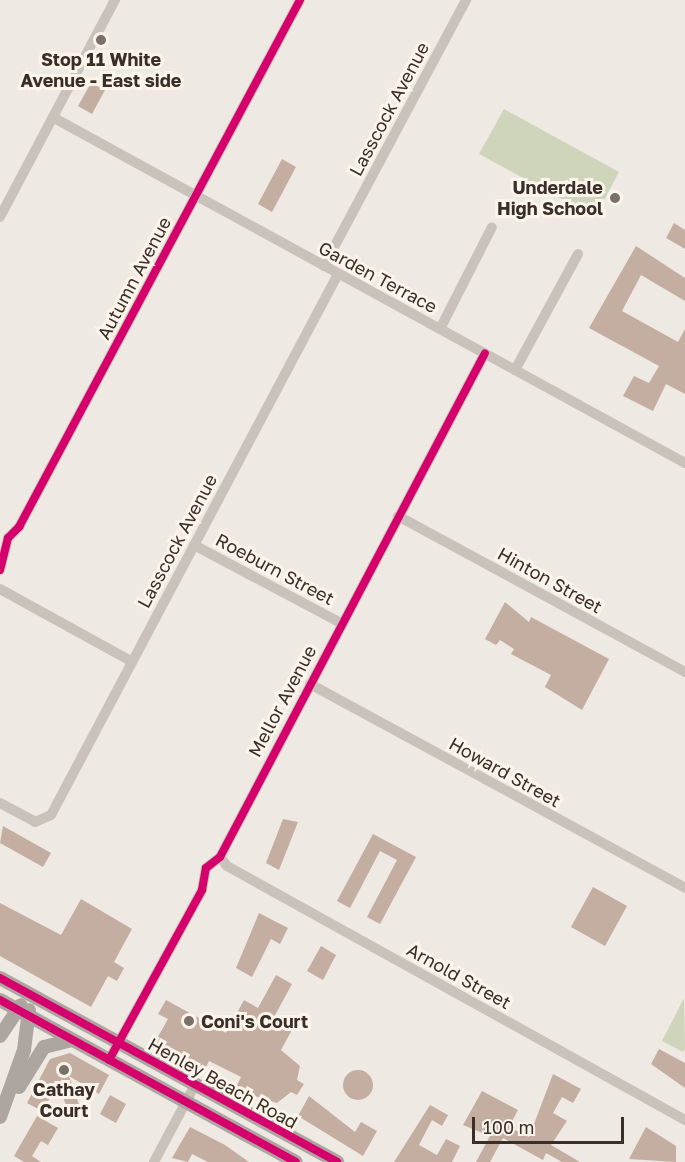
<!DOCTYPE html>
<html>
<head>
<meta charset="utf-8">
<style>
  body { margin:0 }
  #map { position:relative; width:685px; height:1162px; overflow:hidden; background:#eee9e2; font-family:"Golos Text",sans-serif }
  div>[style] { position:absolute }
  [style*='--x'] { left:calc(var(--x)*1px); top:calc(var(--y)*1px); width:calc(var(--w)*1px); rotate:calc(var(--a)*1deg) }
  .green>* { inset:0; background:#cfd5bb }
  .building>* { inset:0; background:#c4aea2 }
  .round { border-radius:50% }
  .minor>* { height:10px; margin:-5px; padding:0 5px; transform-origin:5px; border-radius:5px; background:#c8c2bb }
  .major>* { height:14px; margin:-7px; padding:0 7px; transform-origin:7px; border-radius:7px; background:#ada6a0 }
  .cycleway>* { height:8px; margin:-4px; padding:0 4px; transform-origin:4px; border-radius:4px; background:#d6006c }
  .dots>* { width:16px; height:16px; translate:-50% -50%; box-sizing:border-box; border:3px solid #fbf4ea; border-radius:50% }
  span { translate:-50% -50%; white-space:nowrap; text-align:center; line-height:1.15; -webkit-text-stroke:6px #fbf4ea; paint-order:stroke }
  .poi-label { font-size:18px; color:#3a2f28; font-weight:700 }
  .right { translate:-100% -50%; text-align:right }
  .left { translate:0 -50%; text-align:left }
  .street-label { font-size:18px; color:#3a2f28 }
  .scale { position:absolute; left:472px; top:1117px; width:152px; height:27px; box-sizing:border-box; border:3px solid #3a2f28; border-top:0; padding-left:8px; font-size:18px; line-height:21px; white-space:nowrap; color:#3a2f28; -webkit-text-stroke:4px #fbf4ea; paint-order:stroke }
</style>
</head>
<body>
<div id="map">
  <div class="green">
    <i style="clip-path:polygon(504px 109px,619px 172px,595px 217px,479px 154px)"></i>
    <i style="clip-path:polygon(684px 998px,685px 1048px,683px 1052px,662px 1041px)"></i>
  </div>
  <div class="building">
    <i style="clip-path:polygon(91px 83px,105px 90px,92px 114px,78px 106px)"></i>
    <i style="clip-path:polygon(282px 159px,296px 167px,272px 212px,258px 204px)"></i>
    <i style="clip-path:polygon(674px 223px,685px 230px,685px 249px,666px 238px)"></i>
    <i style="clip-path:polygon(636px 246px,685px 278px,685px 301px,641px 275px,622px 311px,678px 342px,685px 329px,685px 394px,666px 384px,653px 411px,623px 396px,634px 376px,649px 383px,659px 366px,589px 328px)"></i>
    <i style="clip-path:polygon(505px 602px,529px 622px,531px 617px,609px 659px,582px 710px,545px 687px,551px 675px,511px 654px,514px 649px,500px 640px,496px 645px,485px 639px)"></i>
    <i style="clip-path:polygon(283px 819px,298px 822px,279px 870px,266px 863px)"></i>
    <i style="clip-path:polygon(3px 826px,51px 853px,43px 867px,0 843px)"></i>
    <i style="clip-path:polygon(373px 834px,416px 857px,380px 924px,367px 917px,397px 860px,380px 851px,350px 908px,337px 901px)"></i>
    <i style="clip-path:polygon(593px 887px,627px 906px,605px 946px,571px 927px)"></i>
    <i style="clip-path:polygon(81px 899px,132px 929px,114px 962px,124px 968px,117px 981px,108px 976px,91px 1007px,0 956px,0 903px,61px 935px)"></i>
    <i style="clip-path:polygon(259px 913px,288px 928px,280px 944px,271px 939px,252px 977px,236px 968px)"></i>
    <i style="clip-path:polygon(321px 946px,336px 955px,323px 980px,307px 971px)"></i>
    <i style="clip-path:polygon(276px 975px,292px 984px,274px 1017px,293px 1028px,281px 1050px,300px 1066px,297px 1080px,304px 1084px,297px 1095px,291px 1092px,277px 1103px,255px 1096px,236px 1087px,241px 1077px,209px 1061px,204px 1071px,155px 1042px,168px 1019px,158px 1014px,166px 1000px,226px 1033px,244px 1000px,258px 1008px)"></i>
    <i style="clip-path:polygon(659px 1049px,685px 1063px,685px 1088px,651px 1064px)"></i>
    <i style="clip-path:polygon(70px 1053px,109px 1075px,99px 1094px,69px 1076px,81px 1110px,70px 1115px,58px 1085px,42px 1111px,27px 1103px,50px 1059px)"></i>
    <i class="round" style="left:343px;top:1070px;width:30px;height:30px"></i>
    <i style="clip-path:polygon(553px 1074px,581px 1089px,573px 1103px,562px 1097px,553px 1113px,567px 1121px,551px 1145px,580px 1162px,562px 1162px,546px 1153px,543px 1160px,503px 1138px,490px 1162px,476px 1162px,490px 1136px,463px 1125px,482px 1091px,518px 1110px,509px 1127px,529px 1137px)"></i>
    <i style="clip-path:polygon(110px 1095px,126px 1104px,116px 1123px,100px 1114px)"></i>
    <i style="clip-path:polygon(309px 1096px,355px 1132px,361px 1122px,377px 1131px,363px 1156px,298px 1116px)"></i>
    <i style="clip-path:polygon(430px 1105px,448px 1115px,442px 1126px,432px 1120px,419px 1145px,437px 1155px,446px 1139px,460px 1146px,452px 1162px,394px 1162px)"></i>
    <i style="clip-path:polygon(37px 1116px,58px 1128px,48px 1145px,41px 1141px,32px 1156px,41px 1162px,24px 1162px,14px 1156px)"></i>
    <i style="clip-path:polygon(190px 1127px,225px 1145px,249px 1162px,208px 1162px,192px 1154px,188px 1162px,172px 1158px)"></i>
    <i style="clip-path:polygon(646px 1127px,676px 1146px,676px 1162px,629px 1159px)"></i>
  </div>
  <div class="minor">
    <i style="--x:56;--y:119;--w:717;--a:28.67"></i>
    <i style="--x:0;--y:217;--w:246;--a:-62.1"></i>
    <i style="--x:324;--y:266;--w:302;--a:-61.9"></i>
    <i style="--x:440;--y:329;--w:114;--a:-63"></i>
    <i style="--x:515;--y:370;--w:132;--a:-61.5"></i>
    <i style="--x:398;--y:516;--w:327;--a:28.5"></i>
    <i style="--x:194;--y:545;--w:166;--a:28"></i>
    <i style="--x:0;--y:570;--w:33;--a:-76"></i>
    <i style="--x:8;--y:538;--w:16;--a:-45"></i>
    <i style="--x:19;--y:527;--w:597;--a:-61.93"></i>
    <i style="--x:0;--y:589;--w:149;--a:28.8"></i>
    <i style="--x:310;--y:684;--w:427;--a:28.5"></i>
    <i style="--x:0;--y:803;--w:40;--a:28"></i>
    <i style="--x:35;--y:822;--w:17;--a:-24"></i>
    <i style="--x:51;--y:815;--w:612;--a:-62.05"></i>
    <i style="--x:220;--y:857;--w:11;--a:52"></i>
    <i style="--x:227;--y:866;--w:524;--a:29.01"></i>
    <i style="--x:109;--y:1060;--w:194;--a:-61.3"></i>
    <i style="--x:202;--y:890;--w:22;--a:-80"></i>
    <i style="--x:206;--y:868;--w:18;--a:-38"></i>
    <i style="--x:220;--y:857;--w:569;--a:-62.26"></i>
    <i style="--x:154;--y:1162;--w:87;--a:-62"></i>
  </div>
  <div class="major">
    <i style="--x:0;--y:978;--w:384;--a:28.6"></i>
    <i style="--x:0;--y:1000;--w:337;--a:28.7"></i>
    <i style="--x:0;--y:1036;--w:37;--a:-56"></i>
    <i style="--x:19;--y:1087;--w:47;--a:-58"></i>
    <i style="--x:44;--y:1047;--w:29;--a:-14"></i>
    <i style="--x:0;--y:1117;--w:71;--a:-70.3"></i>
    <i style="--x:24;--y:1050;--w:40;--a:-82.9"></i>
  </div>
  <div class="cycleway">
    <i style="--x:0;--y:570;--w:33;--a:-76"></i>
    <i style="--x:8;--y:538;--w:16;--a:-45"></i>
    <i style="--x:19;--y:527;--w:597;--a:-61.93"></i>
    <i style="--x:0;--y:978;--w:384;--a:28.6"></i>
    <i style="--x:0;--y:1000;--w:337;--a:28.7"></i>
    <i style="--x:109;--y:1060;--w:194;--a:-61.3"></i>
    <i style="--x:202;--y:890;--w:22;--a:-80"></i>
    <i style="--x:206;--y:868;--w:18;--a:-38"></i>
    <i style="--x:220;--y:857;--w:569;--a:-62.26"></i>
  </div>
  <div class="dots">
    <i style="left:101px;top:40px;background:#797069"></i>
    <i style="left:615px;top:198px;background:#797069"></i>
    <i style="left:189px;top:1021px;background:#797069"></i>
    <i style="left:64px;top:1070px;background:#797069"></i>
  </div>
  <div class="poi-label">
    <span style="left:101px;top:70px">Stop 11 White<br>Avenue - East side</span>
    <span class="right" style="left:603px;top:198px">Underdale<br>High School</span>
    <span class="left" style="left:201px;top:1021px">Coni's Court</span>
    <span style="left:64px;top:1100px">Cathay<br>Court</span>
  </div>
  <div class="street-label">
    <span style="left:389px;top:109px;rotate:-62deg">Lasscock Avenue</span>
    <span style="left:378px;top:277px;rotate:28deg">Garden Terrace</span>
    <span style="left:134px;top:278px;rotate:-62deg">Autumn Avenue</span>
    <span style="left:177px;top:541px;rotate:-62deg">Lasscock Avenue</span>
    <span style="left:275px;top:569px;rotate:28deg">Roeburn Street</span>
    <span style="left:550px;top:580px;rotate:29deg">Hinton Street</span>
    <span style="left:282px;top:701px;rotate:-62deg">Mellor Avenue</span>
    <span style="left:505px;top:772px;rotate:29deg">Howard Street</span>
    <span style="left:459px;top:976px;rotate:29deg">Arnold Street</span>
    <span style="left:223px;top:1083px;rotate:29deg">Henley Beach Road</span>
  </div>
  <div class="scale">100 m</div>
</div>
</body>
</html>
